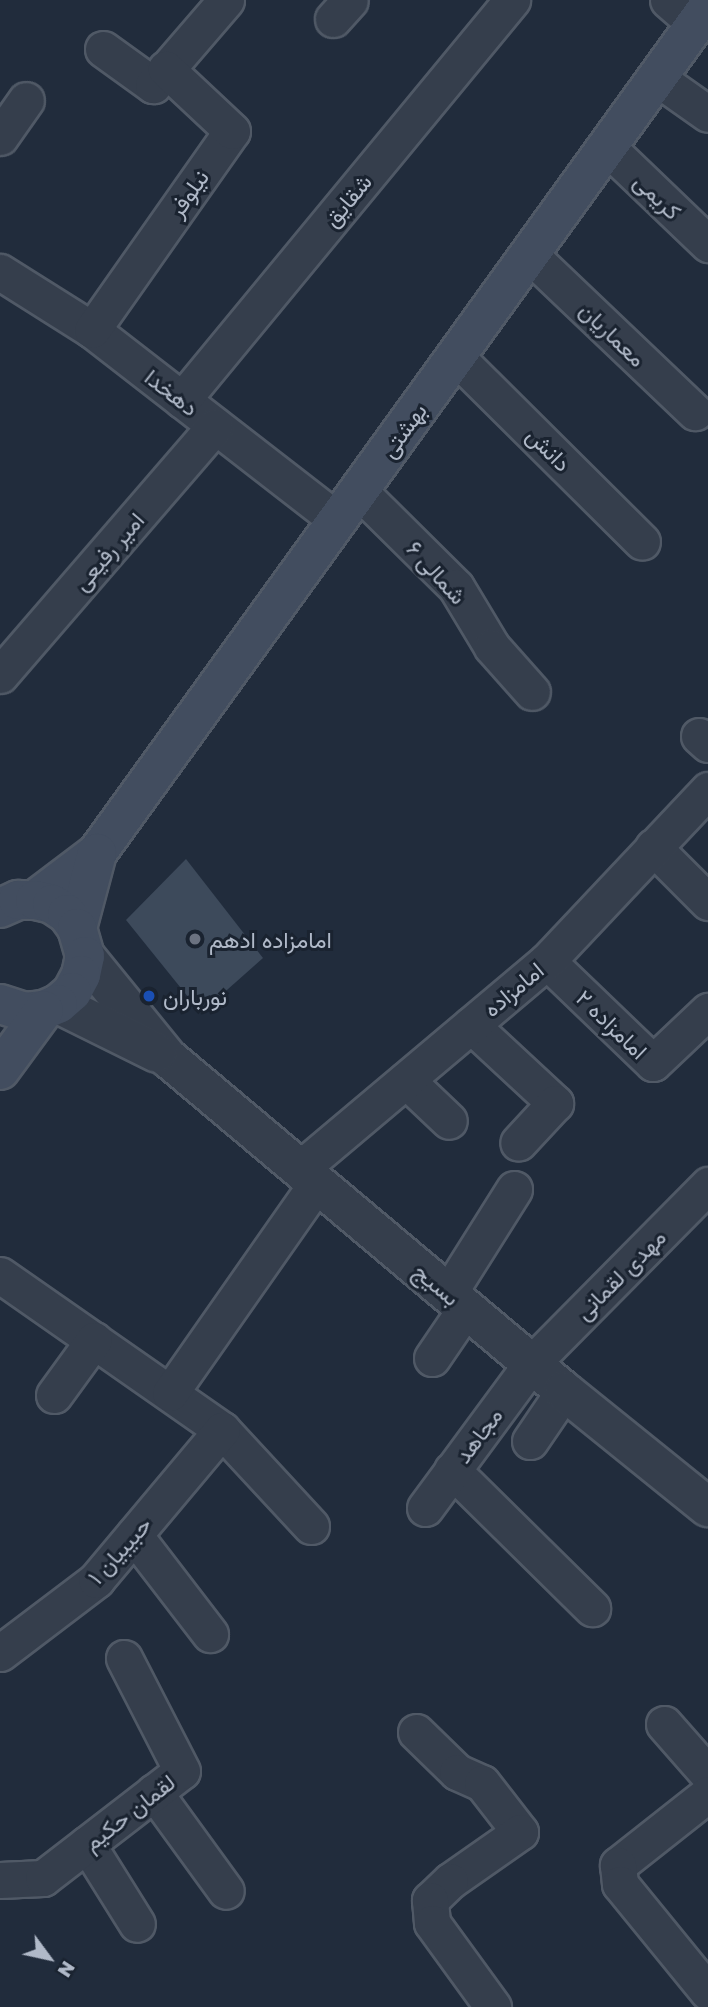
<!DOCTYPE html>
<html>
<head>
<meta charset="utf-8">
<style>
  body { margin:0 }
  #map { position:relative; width:708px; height:2007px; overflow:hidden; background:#212c3c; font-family:"Golos Text",Vazirmatn,sans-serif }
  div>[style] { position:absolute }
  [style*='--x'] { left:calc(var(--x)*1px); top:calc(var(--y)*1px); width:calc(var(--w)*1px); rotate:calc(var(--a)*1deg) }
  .building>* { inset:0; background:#3d4a5b }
  .roads { filter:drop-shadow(2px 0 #505966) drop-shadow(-2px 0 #505966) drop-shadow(0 2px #505966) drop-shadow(0 -2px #505966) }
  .minor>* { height:35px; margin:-17.5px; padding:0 17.5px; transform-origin:17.5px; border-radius:17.5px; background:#353e4c }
  .tertiary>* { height:38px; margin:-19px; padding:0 19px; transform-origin:19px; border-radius:19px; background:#353e4c }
  .secondary>* { height:38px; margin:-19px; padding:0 19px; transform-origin:19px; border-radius:19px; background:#424d5f }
  .dots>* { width:19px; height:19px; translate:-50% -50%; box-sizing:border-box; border:4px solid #1a2330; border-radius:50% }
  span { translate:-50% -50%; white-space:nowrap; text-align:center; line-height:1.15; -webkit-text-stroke:6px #1a2330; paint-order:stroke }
  .street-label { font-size:23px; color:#b0b9c8 }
  .poi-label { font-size:23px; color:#b0b9c8 }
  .left { translate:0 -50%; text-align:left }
  .north { position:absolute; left:14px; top:1923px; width:70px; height:70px; -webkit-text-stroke:5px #1a2330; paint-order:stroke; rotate:123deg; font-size:19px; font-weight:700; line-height:28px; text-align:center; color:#b0b9c8 }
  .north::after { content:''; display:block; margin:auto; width:24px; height:32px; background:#b0b9c8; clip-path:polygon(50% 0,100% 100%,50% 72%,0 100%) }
</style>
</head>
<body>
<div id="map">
  <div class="building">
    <i style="clip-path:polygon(186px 859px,263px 958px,201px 1013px,126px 920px)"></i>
  </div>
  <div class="roads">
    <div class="minor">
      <i style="--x:668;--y:0;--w:37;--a:41"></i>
      <i style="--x:333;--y:19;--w:25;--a:-48"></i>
      <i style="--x:103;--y:49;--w:62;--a:35.8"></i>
      <i style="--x:153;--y:85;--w:112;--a:-49.3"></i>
      <i style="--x:657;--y:78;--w:62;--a:35.2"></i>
      <i style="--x:0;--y:137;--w:45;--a:-54.9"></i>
      <i style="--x:608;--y:148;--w:139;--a:43.8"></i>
      <i style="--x:530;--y:255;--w:228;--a:43.6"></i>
      <i style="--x:0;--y:272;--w:109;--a:32.2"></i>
      <i style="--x:92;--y:330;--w:311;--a:37.8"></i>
      <i style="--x:92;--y:330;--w:243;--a:-54.9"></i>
      <i style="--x:232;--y:131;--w:91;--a:-136.8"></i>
      <i style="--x:456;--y:357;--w:262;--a:44.8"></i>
      <i style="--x:182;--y:400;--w:519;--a:-50.48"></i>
      <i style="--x:359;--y:491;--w:136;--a:44.7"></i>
      <i style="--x:456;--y:587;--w:70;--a:59"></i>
      <i style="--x:492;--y:647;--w:60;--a:48.4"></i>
      <i style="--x:0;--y:675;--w:329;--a:-49.2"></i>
      <i style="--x:699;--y:736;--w:12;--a:42"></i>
      <i style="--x:653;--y:847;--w:78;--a:45"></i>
      <i style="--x:547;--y:961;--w:147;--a:43.9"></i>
      <i style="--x:653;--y:1063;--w:76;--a:-43.4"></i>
      <i style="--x:471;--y:1025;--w:115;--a:42.9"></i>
      <i style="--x:555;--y:1103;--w:54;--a:132.8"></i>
      <i style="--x:406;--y:1080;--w:59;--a:43.6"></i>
      <i style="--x:300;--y:1169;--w:323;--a:-40.1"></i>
      <i style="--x:547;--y:961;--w:235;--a:-46.7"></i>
      <i style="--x:0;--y:1275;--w:271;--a:34.9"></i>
      <i style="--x:222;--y:1430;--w:131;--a:47.2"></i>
      <i style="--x:448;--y:1294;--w:124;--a:-57.8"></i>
      <i style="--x:432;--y:1358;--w:60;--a:-55.8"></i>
      <i style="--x:170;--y:1393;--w:256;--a:-55"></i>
      <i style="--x:54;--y:1395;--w:68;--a:-54"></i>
      <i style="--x:530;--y:1441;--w:60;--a:-55.8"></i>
      <i style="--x:452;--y:1470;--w:197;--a:44.6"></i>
      <i style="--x:425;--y:1508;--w:179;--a:-53.6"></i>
      <i style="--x:531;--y:1364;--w:252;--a:-45.3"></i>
      <i style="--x:134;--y:1535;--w:125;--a:52.5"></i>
      <i style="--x:0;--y:1653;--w:121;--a:-37.2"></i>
      <i style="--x:96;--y:1580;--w:196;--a:-50"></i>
      <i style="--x:664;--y:1724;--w:67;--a:48.7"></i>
      <i style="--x:416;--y:1732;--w:57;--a:44.3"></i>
      <i style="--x:457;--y:1772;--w:27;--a:24"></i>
      <i style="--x:482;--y:1783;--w:62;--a:52.2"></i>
      <i style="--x:520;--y:1832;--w:85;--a:145"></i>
      <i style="--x:450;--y:1881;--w:28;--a:136"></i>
      <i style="--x:430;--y:1900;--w:23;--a:85"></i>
      <i style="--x:432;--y:1923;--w:104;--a:54"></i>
      <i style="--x:154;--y:1792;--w:122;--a:54"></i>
      <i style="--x:708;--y:1794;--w:115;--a:141.7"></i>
      <i style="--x:618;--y:1865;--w:19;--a:84"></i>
      <i style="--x:620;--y:1884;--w:139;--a:50.8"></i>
      <i style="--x:87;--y:1844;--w:94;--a:58"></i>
      <i style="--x:0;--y:1880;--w:43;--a:-2.7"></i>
      <i style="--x:43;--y:1878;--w:175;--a:-37.6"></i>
      <i style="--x:182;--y:1771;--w:127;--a:-117.2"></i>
    </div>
    <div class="tertiary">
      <i style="--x:85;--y:956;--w:132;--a:50.9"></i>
      <i style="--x:168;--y:1058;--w:517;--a:40.06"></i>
      <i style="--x:564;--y:1391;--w:185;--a:38.9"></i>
      <i style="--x:58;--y:1004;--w:110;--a:26.3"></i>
    </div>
    <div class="secondary">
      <i style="--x:97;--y:853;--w:1044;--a:-54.16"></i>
      <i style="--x:35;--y:900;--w:78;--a:-37.2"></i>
      <i style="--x:97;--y:853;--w:78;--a:104.9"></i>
      <i style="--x:0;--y:908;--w:20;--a:-24"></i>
      <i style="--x:18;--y:900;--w:17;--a:0"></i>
      <i style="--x:35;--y:900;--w:17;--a:13"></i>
      <i style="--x:52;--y:904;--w:18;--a:34"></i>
      <i style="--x:67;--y:914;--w:17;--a:54"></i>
      <i style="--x:77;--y:928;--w:29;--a:74"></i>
      <i style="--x:85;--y:956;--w:19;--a:102"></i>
      <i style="--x:81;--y:975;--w:19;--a:118"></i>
      <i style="--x:72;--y:992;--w:18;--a:139"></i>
      <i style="--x:58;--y:1004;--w:15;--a:157"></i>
      <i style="--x:44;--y:1010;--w:19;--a:174"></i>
      <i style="--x:25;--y:1012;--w:26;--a:-162"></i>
      <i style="--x:0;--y:1070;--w:74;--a:-53.7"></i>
    </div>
  </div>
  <div class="dots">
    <i style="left:195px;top:939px;background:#6b7280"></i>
    <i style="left:149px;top:996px;background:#1a4fb4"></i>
  </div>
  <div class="street-label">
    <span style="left:188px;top:193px;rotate:-55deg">نیلوفر</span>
    <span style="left:658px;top:196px;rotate:44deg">کریمی</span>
    <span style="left:347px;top:200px;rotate:-50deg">شقایق</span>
    <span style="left:613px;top:334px;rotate:44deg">معماریان</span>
    <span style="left:172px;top:392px;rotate:38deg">دهخدا</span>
    <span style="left:403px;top:430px;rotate:-54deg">بهشتی</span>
    <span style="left:549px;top:449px;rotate:45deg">دانش</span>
    <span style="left:108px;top:551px;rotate:-49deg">امیر رفیعی</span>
    <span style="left:437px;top:572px;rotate:48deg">شمالی ۶</span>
    <span style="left:513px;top:989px;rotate:-40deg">امامزاده</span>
    <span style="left:612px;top:1024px;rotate:44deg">امامزاده ۲</span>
    <span style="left:620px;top:1274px;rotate:-45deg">مهدی لقمانی</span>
    <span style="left:437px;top:1284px;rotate:40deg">بسیج</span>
    <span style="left:478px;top:1435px;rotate:-53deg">مجاهد</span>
    <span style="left:119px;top:1550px;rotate:-48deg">حبیبیان ۱</span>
    <span style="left:129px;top:1812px;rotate:-38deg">لقمان حکیم</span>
  </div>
  <div class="poi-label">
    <span class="left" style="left:209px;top:939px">امامزاده ادهم</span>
    <span class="left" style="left:163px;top:996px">نورباران</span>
  </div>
  <div class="north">N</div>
</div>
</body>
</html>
